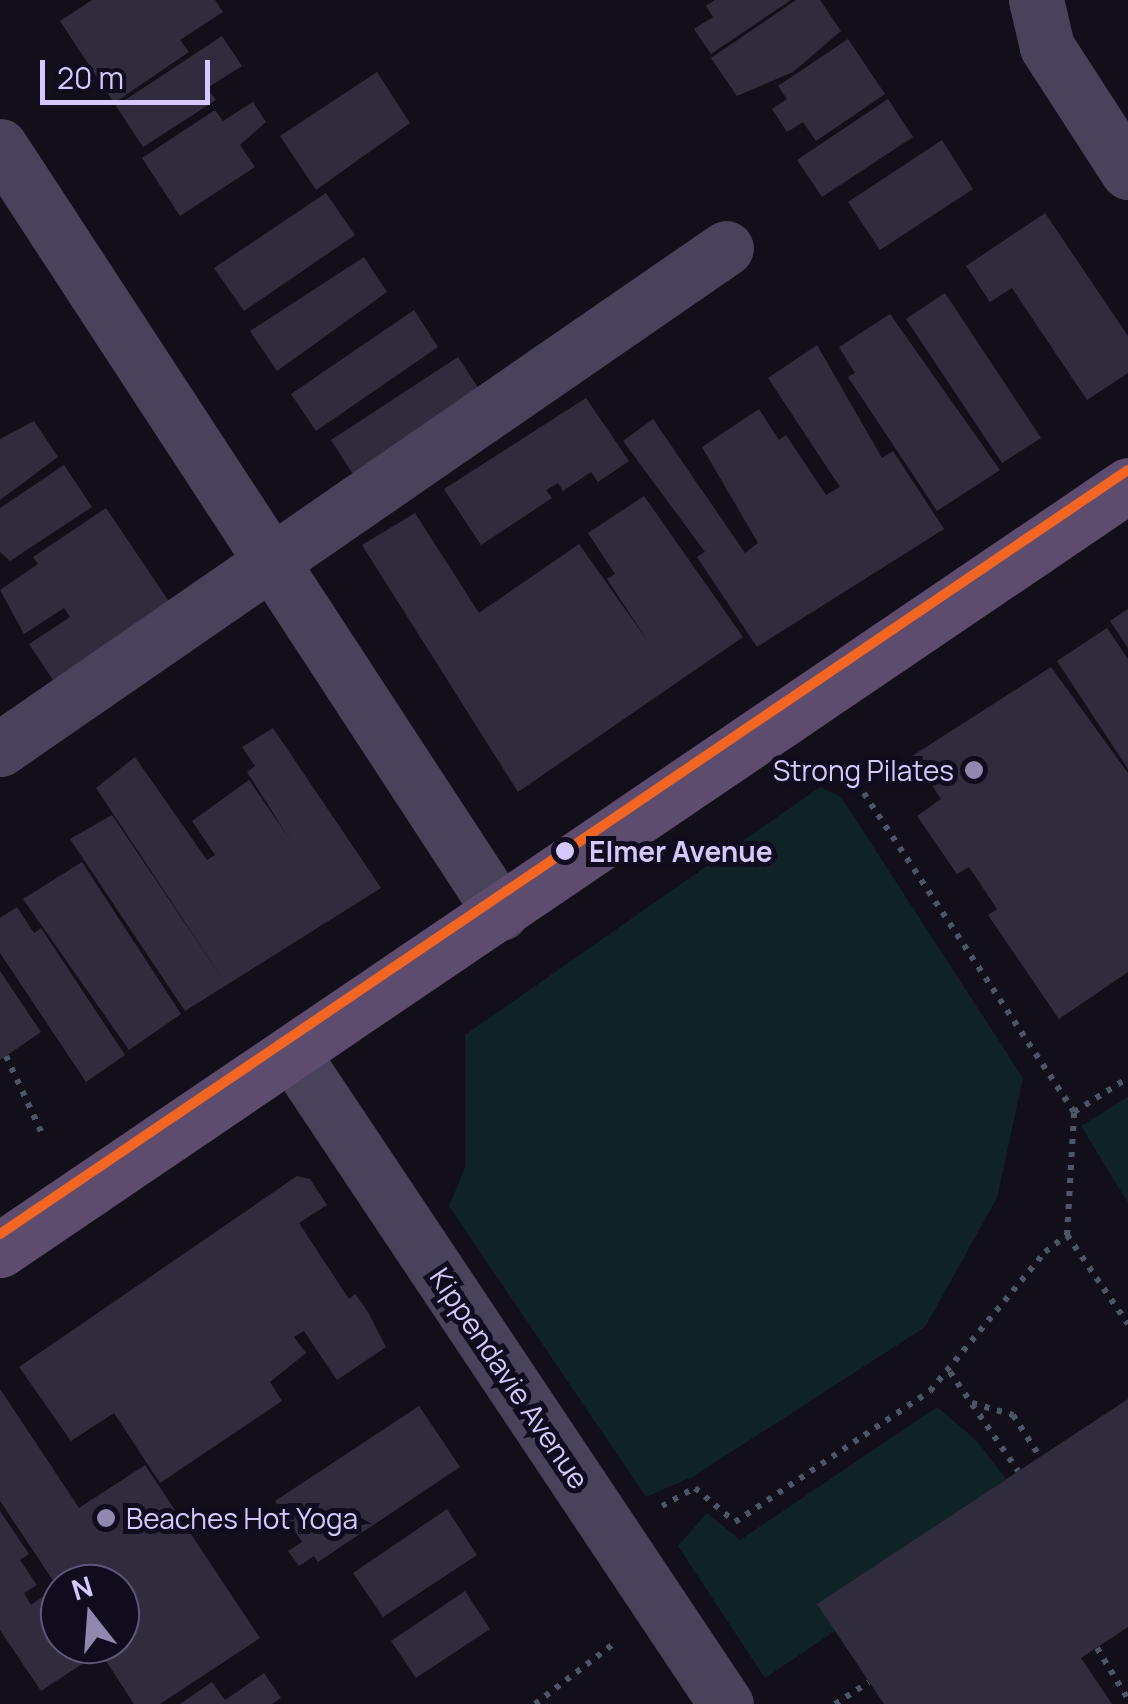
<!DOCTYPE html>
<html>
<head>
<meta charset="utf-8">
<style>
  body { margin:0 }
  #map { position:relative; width:1128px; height:1704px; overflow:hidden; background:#120f1a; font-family:Manrope,sans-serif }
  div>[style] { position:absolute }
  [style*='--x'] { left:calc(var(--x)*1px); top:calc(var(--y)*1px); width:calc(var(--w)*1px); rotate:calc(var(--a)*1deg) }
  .green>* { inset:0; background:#0f2326 }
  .building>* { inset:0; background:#312c3d }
  .path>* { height:6px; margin-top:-3px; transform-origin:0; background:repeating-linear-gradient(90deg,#4b5768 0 5px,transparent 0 13px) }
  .minor>* { height:55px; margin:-27.5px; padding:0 27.5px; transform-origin:27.5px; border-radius:27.5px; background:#48435b }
  .major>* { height:55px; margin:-27.5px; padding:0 27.5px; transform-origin:27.5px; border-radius:27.5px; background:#5d4c6d }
  .tram-1>* { height:10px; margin:-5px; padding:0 5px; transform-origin:5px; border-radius:5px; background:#f26522 }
  .dots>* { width:28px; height:28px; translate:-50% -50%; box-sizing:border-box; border:5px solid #110b1e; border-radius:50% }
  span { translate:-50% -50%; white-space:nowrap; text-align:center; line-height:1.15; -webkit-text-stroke:10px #110b1e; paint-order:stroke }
  .poi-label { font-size:28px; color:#d6c8ff }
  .right { translate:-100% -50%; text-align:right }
  .left { translate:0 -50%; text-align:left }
  .stop-label { font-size:28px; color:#d6c8ff; font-weight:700 }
  .street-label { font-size:28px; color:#d6c8ff }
  .north { position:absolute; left:40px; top:1564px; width:100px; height:100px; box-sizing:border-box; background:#110b1e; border:2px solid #605778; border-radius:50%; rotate:343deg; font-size:28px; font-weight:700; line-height:40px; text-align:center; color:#d6c8ff }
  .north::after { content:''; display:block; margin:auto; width:35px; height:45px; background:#9187af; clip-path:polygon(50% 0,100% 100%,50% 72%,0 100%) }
  .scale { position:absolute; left:40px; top:60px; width:170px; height:45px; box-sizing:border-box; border:5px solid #d6c8ff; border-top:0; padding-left:12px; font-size:30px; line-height:35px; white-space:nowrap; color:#d6c8ff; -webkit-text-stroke:8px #110b1e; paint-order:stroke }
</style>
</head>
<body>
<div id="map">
  <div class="green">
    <i style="clip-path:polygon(820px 787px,841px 797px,1023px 1078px,997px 1198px,925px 1327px,694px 1476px,646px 1497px,449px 1206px,465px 1168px,465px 1035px)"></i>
    <i style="clip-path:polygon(1128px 1097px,1128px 1203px,1081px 1126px)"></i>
    <i style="clip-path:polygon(937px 1407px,977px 1441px,1006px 1479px,818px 1604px,835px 1631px,765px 1678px,678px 1546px,707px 1513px,740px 1540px)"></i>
  </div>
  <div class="building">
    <i style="clip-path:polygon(92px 0,215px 0,223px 12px,180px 40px,189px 52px,114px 103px,60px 21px)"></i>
    <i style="clip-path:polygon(715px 0,791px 0,711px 54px,694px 29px,713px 17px,706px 6px)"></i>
    <i style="clip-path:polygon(796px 0,820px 0,841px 31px,793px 72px,737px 96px,711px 58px)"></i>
    <i style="clip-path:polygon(222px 36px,242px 66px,207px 88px,216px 100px,143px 147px,116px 106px)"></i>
    <i style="clip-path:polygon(848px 39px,885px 94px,816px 141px,803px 122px,787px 132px,772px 109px,787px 99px,778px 86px)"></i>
    <i style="clip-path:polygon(377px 72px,410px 123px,316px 190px,280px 136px)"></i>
    <i style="clip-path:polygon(888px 99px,913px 137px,822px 197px,797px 160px)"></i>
    <i style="clip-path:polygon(253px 102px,266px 122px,240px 145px,255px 167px,180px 216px,142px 158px,215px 110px,223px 121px)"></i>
    <i style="clip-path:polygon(942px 140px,973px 189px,880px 250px,848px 202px)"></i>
    <i style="clip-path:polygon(326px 193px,355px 235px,244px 311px,214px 268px)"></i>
    <i style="clip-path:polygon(1045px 213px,1128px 336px,1128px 373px,1087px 400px,1012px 288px,990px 302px,966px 266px)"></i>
    <i style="clip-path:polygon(364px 257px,387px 292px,277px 371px,250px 331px)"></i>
    <i style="clip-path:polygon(945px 293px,1041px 438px,1002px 463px,906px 319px)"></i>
    <i style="clip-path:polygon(414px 310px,438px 347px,316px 431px,291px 394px)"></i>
    <i style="clip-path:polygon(890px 314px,1000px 470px,937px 511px,848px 377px,855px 373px,839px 347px)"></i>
    <i style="clip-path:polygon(817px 345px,882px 458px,893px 451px,944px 529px,757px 647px,697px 557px,705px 552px,623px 441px,653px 419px,745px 553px,758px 543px,702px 447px,759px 409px,779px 440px,786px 435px,826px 495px,840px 487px,768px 378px)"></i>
    <i style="clip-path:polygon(458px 357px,481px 392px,356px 479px,331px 440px)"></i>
    <i style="clip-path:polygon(586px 398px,629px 461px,598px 482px,591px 472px,563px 491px,558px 483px,546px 490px,552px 498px,481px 545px,444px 489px)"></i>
    <i style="clip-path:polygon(34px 421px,58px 457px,0 500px,0 439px)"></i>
    <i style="clip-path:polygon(64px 465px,92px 507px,10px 561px,0 552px,0 508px)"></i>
    <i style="clip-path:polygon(644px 496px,743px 637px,518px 792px,362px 545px,415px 513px,479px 613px,579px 544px,649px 643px,607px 579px,615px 574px,588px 533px)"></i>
    <i style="clip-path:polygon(106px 508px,172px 606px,59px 689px,29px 644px,70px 617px,64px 608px,24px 634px,0 590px,38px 564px,33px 557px)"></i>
    <i style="clip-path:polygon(1128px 609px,1128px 648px,1110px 621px)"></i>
    <i style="clip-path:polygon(1107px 628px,1128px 659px,1128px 769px,1057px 661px)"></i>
    <i style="clip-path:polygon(1051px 667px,1128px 773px,1128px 972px,1059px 1019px,988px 915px,997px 909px,969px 867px,957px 874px,917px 816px,941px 799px,912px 756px)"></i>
    <i style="clip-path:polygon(273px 728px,381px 888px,185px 1011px,70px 839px,112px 815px,226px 984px,96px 788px,135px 757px,207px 860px,215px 855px,192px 821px,249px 780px,291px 841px,247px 772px,255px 766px,242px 747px)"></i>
    <i style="clip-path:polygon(82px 862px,181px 1014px,129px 1050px,23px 899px)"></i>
    <i style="clip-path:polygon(17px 907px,34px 933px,41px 928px,125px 1055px,86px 1082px,0 953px,0 918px)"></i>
    <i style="clip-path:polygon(0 971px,41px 1032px,0 1060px)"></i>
    <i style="clip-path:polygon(297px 1176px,310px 1179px,327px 1205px,299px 1223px,349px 1299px,355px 1294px,368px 1312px,386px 1347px,337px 1380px,304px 1331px,294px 1337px,306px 1353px,270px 1382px,282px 1401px,160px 1483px,114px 1413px,71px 1441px,19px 1367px)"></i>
    <i style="clip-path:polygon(0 1389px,79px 1508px,145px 1465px,260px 1638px,160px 1704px,134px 1704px,95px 1644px,120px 1644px,120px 1584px,60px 1584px,60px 1591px,0 1501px)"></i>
    <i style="clip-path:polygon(1128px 1399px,1128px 1627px,1081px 1658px,1112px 1704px,884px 1704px,817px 1604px)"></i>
    <i style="clip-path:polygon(419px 1406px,460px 1467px,318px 1562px,314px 1556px,299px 1566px,288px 1551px,302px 1542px,275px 1501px)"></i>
    <i style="clip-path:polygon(447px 1509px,477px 1555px,383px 1617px,353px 1573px)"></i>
    <i style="clip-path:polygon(0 1511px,29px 1554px,20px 1560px,37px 1585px,24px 1593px,31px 1605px,48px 1593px,60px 1611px,60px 1644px,82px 1644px,91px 1658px,41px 1691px,0 1630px)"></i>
    <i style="clip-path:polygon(465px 1591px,490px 1629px,416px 1678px,391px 1641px)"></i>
    <i style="clip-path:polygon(264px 1673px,281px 1698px,272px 1704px,180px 1704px,212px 1682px,225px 1700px)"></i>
  </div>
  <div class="path">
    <i style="--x:6;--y:1056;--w:90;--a:65.1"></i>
    <i style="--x:1074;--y:1112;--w:64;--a:-32.2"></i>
    <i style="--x:1067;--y:1235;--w:108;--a:55.6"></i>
    <i style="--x:950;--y:1372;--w:120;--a:55.5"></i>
    <i style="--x:972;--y:1403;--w:43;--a:16.3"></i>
    <i style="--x:1013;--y:1415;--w:50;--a:57.3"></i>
    <i style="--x:662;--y:1506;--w:38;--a:-29"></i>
    <i style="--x:695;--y:1488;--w:52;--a:40.4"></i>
    <i style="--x:735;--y:1522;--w:235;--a:-33.9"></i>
    <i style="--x:930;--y:1391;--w:180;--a:-50.4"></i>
    <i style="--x:1045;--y:1252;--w:28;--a:-38"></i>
    <i style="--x:1067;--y:1235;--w:123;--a:-86.7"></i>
    <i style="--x:1074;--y:1112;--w:416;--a:-123.4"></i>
    <i style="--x:1097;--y:1648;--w:60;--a:58.7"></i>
    <i style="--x:535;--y:1704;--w:103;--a:-37.5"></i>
    <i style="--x:835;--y:1704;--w:40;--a:-32.9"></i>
  </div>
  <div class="minor">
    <i style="--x:1036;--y:0;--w:48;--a:76.8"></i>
    <i style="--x:1047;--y:47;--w:149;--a:57.1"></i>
    <i style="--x:0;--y:146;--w:916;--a:56.85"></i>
    <i style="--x:0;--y:749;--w:882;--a:-34.61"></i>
    <i style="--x:292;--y:1053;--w:782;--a:56.31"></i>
  </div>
  <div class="major">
    <i style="--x:0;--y:1250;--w:1363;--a:-34.14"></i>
  </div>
  <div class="tram-1">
    <i style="--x:0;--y:1234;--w:1362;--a:-34.11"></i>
  </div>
  <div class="dots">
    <i style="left:974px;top:770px;background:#9187af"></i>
    <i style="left:565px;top:851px;background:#d6c8ff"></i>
    <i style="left:106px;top:1518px;background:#9187af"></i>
  </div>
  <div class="poi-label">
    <span class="right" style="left:954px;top:770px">Strong Pilates</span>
    <span class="left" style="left:126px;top:1518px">Beaches Hot Yoga</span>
  </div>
  <div class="stop-label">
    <span class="left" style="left:589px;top:851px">Elmer Avenue</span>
  </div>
  <div class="street-label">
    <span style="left:510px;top:1378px;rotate:56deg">Kippendavie Avenue</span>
  </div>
  <div class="north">N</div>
  <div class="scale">20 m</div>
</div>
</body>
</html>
